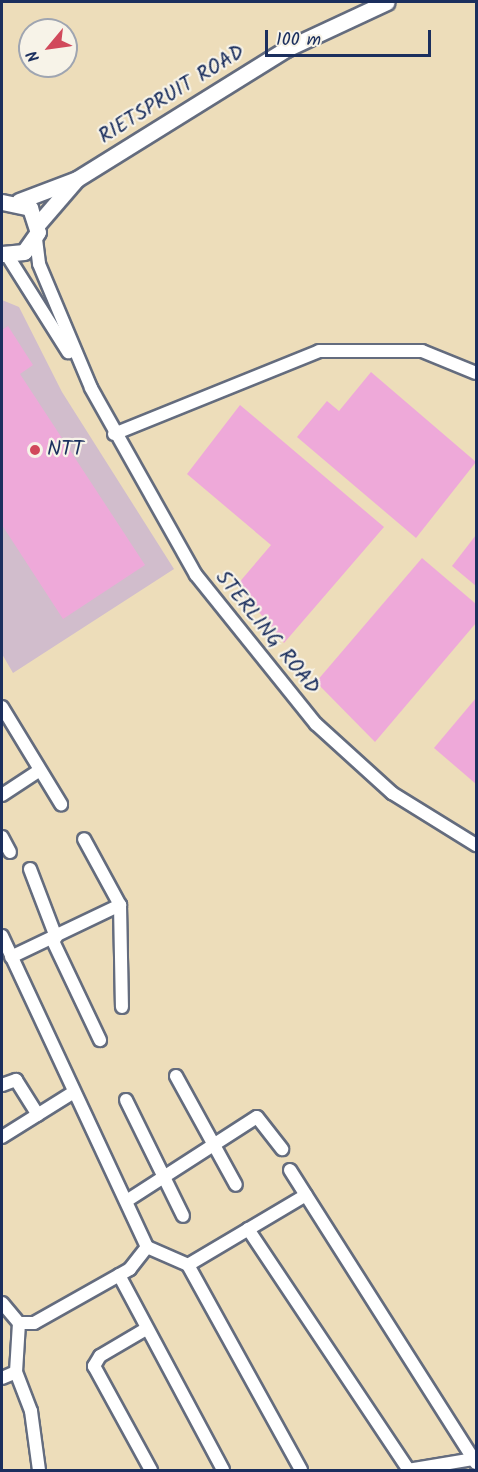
<!DOCTYPE html>
<html>
<head>
<meta charset="utf-8">
<style>
  body { margin:0 }
  #map { position:relative; width:478px; height:1472px; overflow:hidden; background:#edddba; font-family:Kalam,sans-serif }
  div>[style] { position:absolute }
  [style*='--x'] { left:calc(var(--x)*1px); top:calc(var(--y)*1px); width:calc(var(--w)*1px); rotate:calc(var(--a)*1deg) }
  .industrial>* { inset:0; background:#d1bdcc }
  .building>* { inset:0; background:#eea9d9 }
  .roads { filter:drop-shadow(2px 0 #646c7e) drop-shadow(-2px 0 #646c7e) drop-shadow(0 2px #646c7e) drop-shadow(0 -2px #646c7e) }
  .minor>* { height:12px; margin:-6px; padding:0 6px; transform-origin:6px; border-radius:6px; background:#fff }
  .tertiary>* { height:15px; margin:-7.5px; padding:0 7.5px; transform-origin:7.5px; border-radius:7.5px; background:#fff }
  .dots>* { width:16px; height:16px; translate:-50% -50%; box-sizing:border-box; border:3px solid #f7f3e8; border-radius:50% }
  span { translate:-50% -50%; white-space:nowrap; text-align:center; line-height:1.15; -webkit-text-stroke:4.5px #f7f3e8; paint-order:stroke }
  .street-label { font-size:21px; color:#1b2f5e }
  .poi-label { font-size:21px; color:#1b2f5e }
  .left { translate:0 -50%; text-align:left }
  .frame { position:absolute; inset:0; border:3px solid #1b2f5e; pointer-events:none }
  .north { position:absolute; left:18px; top:18px; width:60px; height:60px; box-sizing:border-box; background:#f7f3e8; border:2px solid #9fa5b1; border-radius:50%; rotate:241deg; font-size:16px; font-weight:700; line-height:24px; text-align:center; color:#1b2f5e }
  .north::after { content:''; display:block; margin:auto; width:21px; height:27px; background:#d1495b; clip-path:polygon(50% 0,100% 100%,50% 72%,0 100%) }
  .scale { position:absolute; left:265px; top:30px; width:166px; height:27px; box-sizing:border-box; border:3px solid #1b2f5e; border-top:0; padding-left:8px; font-size:18px; line-height:21px; white-space:nowrap; color:#1b2f5e; -webkit-text-stroke:4px #f7f3e8; paint-order:stroke }
</style>
</head>
<body>
<div id="map">
  <div class="industrial">
    <i style="clip-path:polygon(2px 300px,19px 307px,62px 392px,174px 569px,13px 673px,2px 654px)"></i>
  </div>
  <div class="building">
    <i style="clip-path:polygon(8px 326px,33px 365px,20px 374px,145px 565px,63px 619px,2px 525px,2px 330px)"></i>
    <i style="clip-path:polygon(371px 372px,476px 462px,416px 538px,297px 437px,327px 401px,339px 411px)"></i>
    <i style="clip-path:polygon(240px 405px,384px 527px,284px 643px,237px 585px,271px 545px,187px 474px)"></i>
    <i style="clip-path:polygon(476px 535px,476px 586px,452px 566px)"></i>
    <i style="clip-path:polygon(422px 558px,476px 604px,476px 623px,375px 742px,316px 682px)"></i>
    <i style="clip-path:polygon(476px 698px,476px 784px,434px 748px)"></i>
  </div>
  <div class="roads">
    <div class="minor">
      <i style="--x:36;--y:239;--w:25;--a:83"></i>
      <i style="--x:39;--y:264;--w:134;--a:67.2"></i>
      <i style="--x:91;--y:388;--w:214;--a:60.7"></i>
      <i style="--x:196;--y:575;--w:191;--a:51.2"></i>
      <i style="--x:316;--y:724;--w:103;--a:42.2"></i>
      <i style="--x:392;--y:793;--w:99;--a:31.8"></i>
      <i style="--x:7;--y:255;--w:115;--a:57.8"></i>
      <i style="--x:114;--y:434;--w:221;--a:-22"></i>
      <i style="--x:319;--y:351;--w:103;--a:0"></i>
      <i style="--x:422;--y:351;--w:58;--a:22.2"></i>
      <i style="--x:2;--y:707;--w:114;--a:58.7"></i>
      <i style="--x:2;--y:795;--w:45;--a:-33.3"></i>
      <i style="--x:2;--y:837;--w:17;--a:62"></i>
      <i style="--x:30;--y:869;--w:73;--a:69.1"></i>
      <i style="--x:120;--y:905;--w:102;--a:88.9"></i>
      <i style="--x:2;--y:936;--w:343;--a:65"></i>
      <i style="--x:147;--y:1247;--w:28;--a:128"></i>
      <i style="--x:130;--y:1269;--w:110;--a:150.6"></i>
      <i style="--x:34;--y:1323;--w:15;--a:180"></i>
      <i style="--x:19;--y:1323;--w:26;--a:-130"></i>
      <i style="--x:52;--y:939;--w:112;--a:64.6"></i>
      <i style="--x:11;--y:957;--w:121;--a:-25.5"></i>
      <i style="--x:120;--y:905;--w:75;--a:-118.6"></i>
      <i style="--x:176;--y:1076;--w:124;--a:61.2"></i>
      <i style="--x:2;--y:1085;--w:15;--a:-20"></i>
      <i style="--x:16;--y:1080;--w:41;--a:57.8"></i>
      <i style="--x:126;--y:1100;--w:129;--a:63.8"></i>
      <i style="--x:2;--y:1137;--w:85;--a:-32"></i>
      <i style="--x:290;--y:1170;--w:347;--a:57.6"></i>
      <i style="--x:128;--y:1200;--w:153;--a:-32.8"></i>
      <i style="--x:257;--y:1117;--w:41;--a:52"></i>
      <i style="--x:248;--y:1229;--w:290;--a:56.3"></i>
      <i style="--x:147;--y:1247;--w:45;--a:23.7"></i>
      <i style="--x:188;--y:1265;--w:137;--a:-30.7"></i>
      <i style="--x:188;--y:1265;--w:234;--a:61.1"></i>
      <i style="--x:119;--y:1275;--w:221;--a:61.9"></i>
      <i style="--x:19;--y:1323;--w:49;--a:93.5"></i>
      <i style="--x:16;--y:1372;--w:42;--a:69"></i>
      <i style="--x:31;--y:1411;--w:60;--a:82.3"></i>
      <i style="--x:146;--y:1329;--w:53;--a:149.6"></i>
      <i style="--x:100;--y:1356;--w:12;--a:121"></i>
      <i style="--x:94;--y:1366;--w:119;--a:61.3"></i>
      <i style="--x:2;--y:1378;--w:15;--a:-23"></i>
      <i style="--x:408;--y:1470;--w:67;--a:-9.5"></i>
    </div>
    <div class="tertiary">
      <i style="--x:19;--y:201;--w:62;--a:-20.8"></i>
      <i style="--x:77;--y:179;--w:246;--a:-31.9"></i>
      <i style="--x:286;--y:49;--w:111;--a:-25"></i>
      <i style="--x:2;--y:202;--w:29;--a:12"></i>
      <i style="--x:30;--y:208;--w:25;--a:72"></i>
      <i style="--x:38;--y:232;--w:24;--a:125"></i>
      <i style="--x:24;--y:252;--w:22;--a:175"></i>
      <i style="--x:38;--y:224;--w:57;--a:-49.3"></i>
    </div>
  </div>
  <div class="dots">
    <i style="left:35px;top:450px;background:#d1495b"></i>
  </div>
  <div class="street-label">
    <span style="left:172px;top:95px;rotate:-32deg">RIETSPRUIT ROAD</span>
    <span style="left:267px;top:633px;rotate:51deg">STERLING ROAD</span>
  </div>
  <div class="poi-label">
    <span class="left" style="left:47px;top:450px">NTT</span>
  </div>
  <div class="frame"></div>
  <div class="north">N</div>
  <div class="scale">100 m</div>
</div>
</body>
</html>
